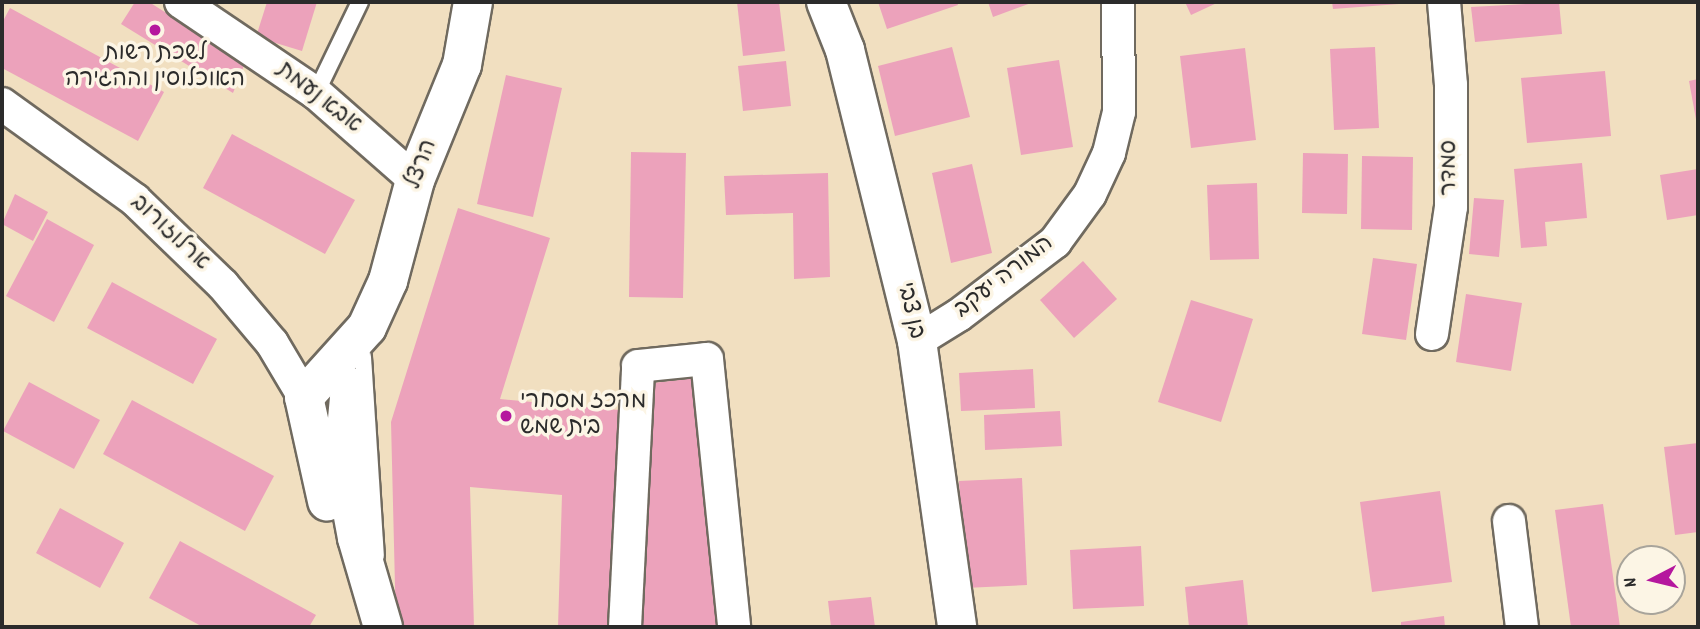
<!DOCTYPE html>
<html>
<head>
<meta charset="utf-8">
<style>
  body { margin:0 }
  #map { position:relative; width:1700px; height:629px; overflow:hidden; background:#f1dfc0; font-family:Dekko,"Playpen Sans Hebrew",sans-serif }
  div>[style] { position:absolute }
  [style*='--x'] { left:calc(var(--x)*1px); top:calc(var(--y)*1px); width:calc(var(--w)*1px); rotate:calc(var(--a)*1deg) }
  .building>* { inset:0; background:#eca2bb }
  .roads { filter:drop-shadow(2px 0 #706a5f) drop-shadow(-2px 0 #706a5f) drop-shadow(0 2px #706a5f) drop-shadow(0 -2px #706a5f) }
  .service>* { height:16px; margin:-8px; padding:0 8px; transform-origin:8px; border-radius:8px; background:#fff }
  .minor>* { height:32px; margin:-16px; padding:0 16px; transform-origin:16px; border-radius:16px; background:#fff }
  .tertiary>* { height:38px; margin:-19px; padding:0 19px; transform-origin:19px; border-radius:19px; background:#fff }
  .dots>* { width:19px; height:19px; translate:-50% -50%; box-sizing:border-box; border:4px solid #fcf5e5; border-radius:50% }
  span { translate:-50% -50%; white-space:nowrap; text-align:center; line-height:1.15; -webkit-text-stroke:7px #fcf5e5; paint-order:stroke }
  .poi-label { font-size:23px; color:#2b2b2b }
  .left { translate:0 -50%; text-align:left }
  .street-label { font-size:23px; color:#2b2b2b }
  .frame { position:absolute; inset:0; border:4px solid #2b2b2b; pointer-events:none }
  .north { position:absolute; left:1616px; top:545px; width:70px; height:70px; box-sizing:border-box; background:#fcf5e5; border:2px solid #a8a49b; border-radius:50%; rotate:263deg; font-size:19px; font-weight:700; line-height:28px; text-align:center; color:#2b2b2b }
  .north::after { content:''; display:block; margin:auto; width:24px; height:32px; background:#b5179e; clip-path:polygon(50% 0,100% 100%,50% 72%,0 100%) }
</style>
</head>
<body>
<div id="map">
  <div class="building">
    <i style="clip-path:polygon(135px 2px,149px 2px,245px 63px,233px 93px,121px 24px)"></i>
    <i style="clip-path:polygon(267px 2px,317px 2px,302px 51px,256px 37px)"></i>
    <i style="clip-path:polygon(737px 2px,779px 2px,785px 51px,743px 56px)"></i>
    <i style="clip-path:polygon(878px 2px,957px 2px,958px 5px,887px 29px)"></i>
    <i style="clip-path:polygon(988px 2px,1034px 2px,993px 17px)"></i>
    <i style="clip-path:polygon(1185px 2px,1219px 2px,1191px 15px)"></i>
    <i style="clip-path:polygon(1332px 2px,1398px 2px,1399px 4px,1333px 9px)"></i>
    <i style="clip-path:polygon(1559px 2px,1562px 34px,1475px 42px,1471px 7px)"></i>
    <i style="clip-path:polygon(10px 8px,164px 92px,138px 141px,2px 68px,2px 23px)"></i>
    <i style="clip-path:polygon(952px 47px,970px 117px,895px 136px,878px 66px)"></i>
    <i style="clip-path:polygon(1375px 47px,1379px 128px,1334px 130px,1330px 49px)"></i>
    <i style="clip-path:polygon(1245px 48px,1256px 140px,1191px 148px,1180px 56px)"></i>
    <i style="clip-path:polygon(1059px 60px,1073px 147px,1021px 155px,1007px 68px)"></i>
    <i style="clip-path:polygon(786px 61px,791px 106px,743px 111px,738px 66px)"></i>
    <i style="clip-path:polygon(1605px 71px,1611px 136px,1527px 143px,1521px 78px)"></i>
    <i style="clip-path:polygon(506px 75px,562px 88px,533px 217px,477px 204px)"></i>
    <i style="clip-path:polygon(1698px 79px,1698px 125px,1697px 125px,1689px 81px)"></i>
    <i style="clip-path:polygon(232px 134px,355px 200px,325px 254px,203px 188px)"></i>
    <i style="clip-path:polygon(631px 152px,686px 153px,683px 298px,629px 297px)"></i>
    <i style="clip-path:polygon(1303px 153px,1348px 154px,1347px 214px,1302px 213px)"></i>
    <i style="clip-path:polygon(1362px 156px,1413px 157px,1412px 230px,1361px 229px)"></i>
    <i style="clip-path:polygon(1582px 163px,1587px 218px,1545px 222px,1547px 246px,1521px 248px,1514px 169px)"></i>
    <i style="clip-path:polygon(972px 164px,992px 253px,951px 263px,932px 173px)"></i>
    <i style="clip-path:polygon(1698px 169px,1698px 215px,1667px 220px,1660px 175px)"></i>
    <i style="clip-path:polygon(828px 173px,830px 277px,794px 279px,793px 213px,726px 215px,724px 176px)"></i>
    <i style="clip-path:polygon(1257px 183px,1259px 259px,1210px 260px,1207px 185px)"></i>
    <i style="clip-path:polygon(15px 194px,48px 212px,33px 241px,2px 224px)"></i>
    <i style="clip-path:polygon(1474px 198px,1504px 200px,1499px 257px,1469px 254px)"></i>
    <i style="clip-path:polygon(458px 208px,550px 238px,500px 399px,619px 410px,612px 627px,558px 627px,562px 495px,470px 487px,474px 627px,396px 627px,391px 422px)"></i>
    <i style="clip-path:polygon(47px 219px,94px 245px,54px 322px,6px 296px)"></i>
    <i style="clip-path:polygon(1373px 258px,1417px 264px,1406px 340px,1362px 334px)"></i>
    <i style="clip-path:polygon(1083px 261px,1117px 299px,1074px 338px,1040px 300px)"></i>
    <i style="clip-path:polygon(112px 282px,217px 339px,193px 384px,87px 328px)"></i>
    <i style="clip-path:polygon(1466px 294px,1522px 303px,1511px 371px,1456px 362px)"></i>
    <i style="clip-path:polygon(1191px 300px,1253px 319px,1221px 422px,1158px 402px)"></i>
    <i style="clip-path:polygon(1033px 369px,1035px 408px,961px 411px,959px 373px)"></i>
    <i style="clip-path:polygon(696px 378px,719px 627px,642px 627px,653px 383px)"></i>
    <i style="clip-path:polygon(29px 382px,100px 420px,74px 469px,3px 431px)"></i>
    <i style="clip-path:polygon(132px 400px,274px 476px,245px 531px,103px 454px)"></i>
    <i style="clip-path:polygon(1060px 411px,1062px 446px,985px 450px,984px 415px)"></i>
    <i style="clip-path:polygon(1698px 443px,1698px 532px,1675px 535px,1664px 447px)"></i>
    <i style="clip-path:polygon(1022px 478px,1027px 585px,965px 588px,959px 481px)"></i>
    <i style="clip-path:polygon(1440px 491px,1452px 582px,1372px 592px,1360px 502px)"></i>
    <i style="clip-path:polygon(1603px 504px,1620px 627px,1571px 627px,1555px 510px)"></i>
    <i style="clip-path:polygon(60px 508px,124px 543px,100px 588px,36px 553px)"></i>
    <i style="clip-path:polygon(180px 541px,316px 615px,309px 627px,203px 627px,149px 598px)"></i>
    <i style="clip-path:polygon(1141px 546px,1144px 606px,1073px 609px,1070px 550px)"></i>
    <i style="clip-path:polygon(1243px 580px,1248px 627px,1189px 627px,1185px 587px)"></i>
    <i style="clip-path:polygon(871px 597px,875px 627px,831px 627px,828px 601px)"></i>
    <i style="clip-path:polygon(1444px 616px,1445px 627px,1401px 627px,1401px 622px)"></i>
  </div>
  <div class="roads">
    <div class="service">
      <i style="--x:316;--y:93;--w:101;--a:-64.2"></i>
      <i style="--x:363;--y:357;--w:199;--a:86.3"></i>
    </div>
    <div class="minor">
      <i style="--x:181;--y:2;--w:163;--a:34"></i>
      <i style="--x:316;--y:93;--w:132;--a:41.3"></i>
      <i style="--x:2;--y:104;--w:164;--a:35.8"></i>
      <i style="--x:135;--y:200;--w:122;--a:44"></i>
      <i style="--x:223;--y:285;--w:76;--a:49.8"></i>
      <i style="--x:272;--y:343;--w:63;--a:59.3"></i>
      <i style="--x:1432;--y:334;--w:128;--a:-81.5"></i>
      <i style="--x:1451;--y:207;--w:122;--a:-90"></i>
      <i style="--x:1451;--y:85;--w:83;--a:-94.8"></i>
      <i style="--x:917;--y:341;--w:49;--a:-31.8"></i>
      <i style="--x:959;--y:315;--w:121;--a:-37.2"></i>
      <i style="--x:1055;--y:242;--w:59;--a:-53.9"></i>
      <i style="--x:1090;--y:194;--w:45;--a:-65.1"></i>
      <i style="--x:1109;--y:153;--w:42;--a:-76.3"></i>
      <i style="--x:1119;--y:112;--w:110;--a:-90.5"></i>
      <i style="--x:1509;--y:521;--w:107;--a:83"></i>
      <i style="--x:625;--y:627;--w:261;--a:-87.1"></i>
      <i style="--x:638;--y:366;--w:69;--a:-5.8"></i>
      <i style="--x:707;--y:359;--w:269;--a:84.2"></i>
    </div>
    <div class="tertiary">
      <i style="--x:826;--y:2;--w:52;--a:68.4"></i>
      <i style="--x:845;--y:50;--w:300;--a:76.1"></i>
      <i style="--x:917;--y:341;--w:289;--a:82"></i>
      <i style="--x:350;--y:387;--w:76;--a:95.3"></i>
      <i style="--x:343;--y:463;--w:76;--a:79.4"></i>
      <i style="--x:357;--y:538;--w:93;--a:73.7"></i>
      <i style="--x:304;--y:397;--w:94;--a:-48"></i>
      <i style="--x:367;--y:327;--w:51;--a:-65.5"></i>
      <i style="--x:388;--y:281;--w:105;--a:-75"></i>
      <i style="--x:415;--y:180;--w:124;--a:-67.8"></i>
      <i style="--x:462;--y:65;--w:64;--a:-80.1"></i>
      <i style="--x:304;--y:397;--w:107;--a:77.5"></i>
    </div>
  </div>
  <div class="dots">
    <i style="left:155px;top:30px;background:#b5179e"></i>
    <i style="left:506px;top:416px;background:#b5179e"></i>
  </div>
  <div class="poi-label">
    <span style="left:155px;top:68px">לשכת רשות<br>האוכלוסין וההגירה</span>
    <span class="left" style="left:520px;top:416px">מרכז מסחרי<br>בית שמש</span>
  </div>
  <div class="street-label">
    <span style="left:318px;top:99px;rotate:38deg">אבא נעמת</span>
    <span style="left:423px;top:165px;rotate:-70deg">הרצל</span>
    <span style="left:1451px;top:168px;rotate:-90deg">סמדר</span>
    <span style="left:169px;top:234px;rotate:43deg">ארלוזורוב</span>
    <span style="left:1005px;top:278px;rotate:-38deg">המורה יעקב</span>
    <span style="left:909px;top:311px;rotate:77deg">בן צבי</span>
  </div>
  <div class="frame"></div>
  <div class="north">N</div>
</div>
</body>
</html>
